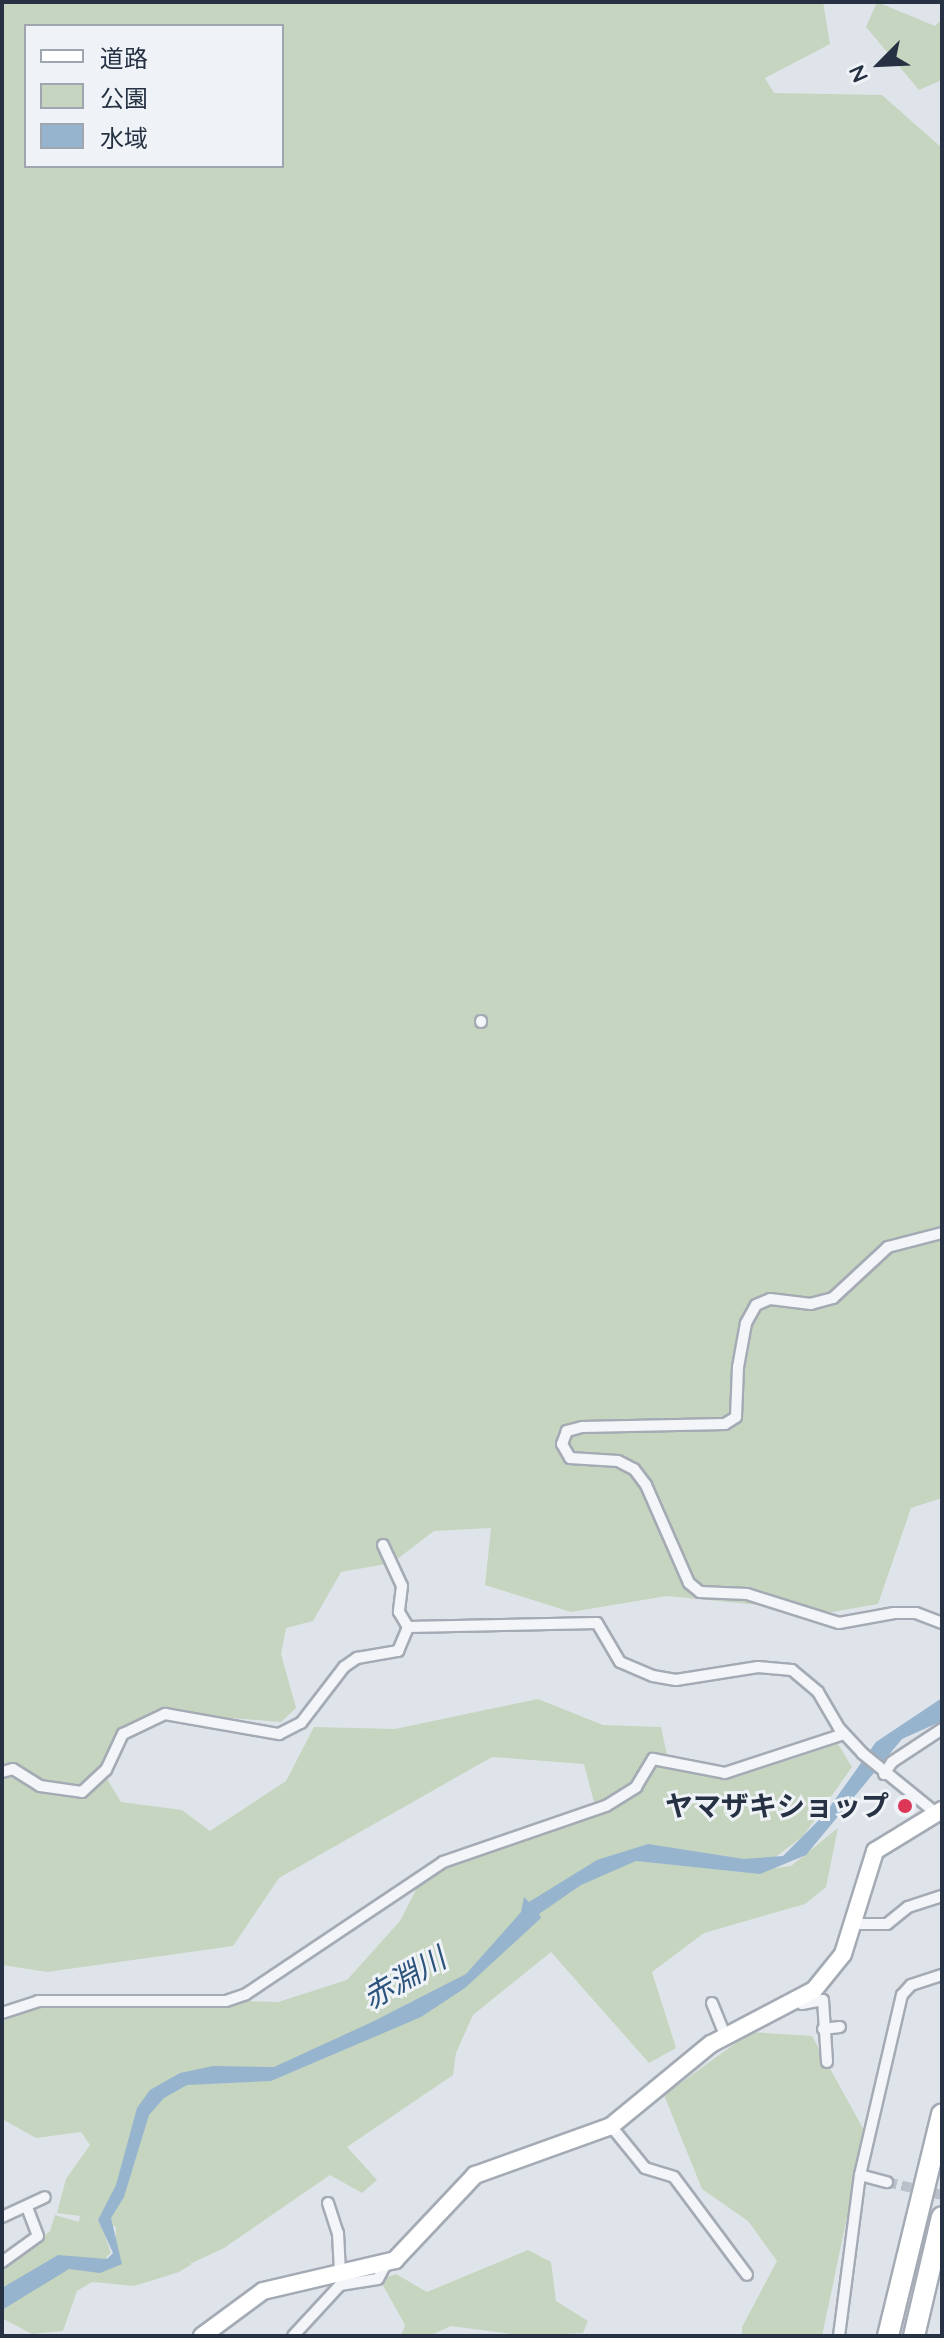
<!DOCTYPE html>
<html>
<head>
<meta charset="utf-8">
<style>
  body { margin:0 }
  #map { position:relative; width:944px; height:2338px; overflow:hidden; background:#dfe4ea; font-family:Quicksand,"Noto Sans JP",sans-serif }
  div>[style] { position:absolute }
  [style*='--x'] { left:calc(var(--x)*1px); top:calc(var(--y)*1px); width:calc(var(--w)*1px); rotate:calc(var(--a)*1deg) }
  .green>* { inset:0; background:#c6d5bf }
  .water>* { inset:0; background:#96b4ce }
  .street-tunnel>* { height:10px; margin-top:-5px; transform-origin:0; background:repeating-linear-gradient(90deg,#bac0c9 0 10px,transparent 0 15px) }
  .roads { filter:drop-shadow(2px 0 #a4abb5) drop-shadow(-2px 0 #a4abb5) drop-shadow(0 2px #a4abb5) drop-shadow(0 -2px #a4abb5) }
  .street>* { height:10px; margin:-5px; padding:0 5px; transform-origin:5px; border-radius:5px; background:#f3f5f8 }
  .primary>* { height:16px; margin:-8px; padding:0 8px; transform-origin:8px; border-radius:8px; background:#fff }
  .highway>* { height:20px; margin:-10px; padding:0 10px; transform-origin:10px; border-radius:10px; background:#fff }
  .dots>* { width:22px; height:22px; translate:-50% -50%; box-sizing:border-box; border:4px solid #eff3f7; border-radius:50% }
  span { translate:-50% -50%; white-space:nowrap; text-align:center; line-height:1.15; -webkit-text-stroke:6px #eff3f7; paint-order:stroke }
  .poi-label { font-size:28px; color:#263243; font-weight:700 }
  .right { translate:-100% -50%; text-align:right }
  .water-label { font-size:30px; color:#2c537c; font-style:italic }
  .frame { position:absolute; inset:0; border:4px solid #263243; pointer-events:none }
  .legend { position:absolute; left:24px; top:24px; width:260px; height:144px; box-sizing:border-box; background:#eff3f7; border:2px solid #9fa6af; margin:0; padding:10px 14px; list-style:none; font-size:24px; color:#263243 }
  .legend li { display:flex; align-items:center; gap:16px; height:40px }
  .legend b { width:40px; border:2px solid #9fa6af }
  .north { position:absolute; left:840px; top:24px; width:80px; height:80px; -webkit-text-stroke:6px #eff3f7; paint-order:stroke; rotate:246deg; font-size:22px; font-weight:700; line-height:32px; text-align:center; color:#263243 }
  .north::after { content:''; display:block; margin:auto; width:28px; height:36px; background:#263243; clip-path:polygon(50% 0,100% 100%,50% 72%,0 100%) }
</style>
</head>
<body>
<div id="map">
  <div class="green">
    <i style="clip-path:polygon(evenodd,2px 2px,823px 2px,830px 44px,765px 78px,774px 93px,882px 95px,942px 148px,942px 1498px,911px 1508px,878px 1604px,832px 1612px,667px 1596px,571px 1612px,485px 1585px,491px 1528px,434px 1531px,392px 1563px,341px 1572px,313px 1621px,286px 1628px,281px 1654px,296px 1708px,281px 1722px,154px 1712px,124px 1726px,101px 1769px,121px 1802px,182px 1810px,210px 1831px,286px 1781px,314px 1727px,395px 1729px,538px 1699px,603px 1725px,661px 1727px,670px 1769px,727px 1780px,838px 1744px,852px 1767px,803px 1836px,773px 1859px,628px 1860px,743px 1872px,791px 1866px,838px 1828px,826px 1887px,805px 1904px,704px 1933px,652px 1972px,676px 2048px,649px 2063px,551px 1952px,473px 2015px,456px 2053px,453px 2075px,347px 2147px,377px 2180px,362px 2193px,330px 2175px,224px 2248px,192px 2263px,187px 2260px,192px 2264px,179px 2272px,134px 2286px,92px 2282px,77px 2291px,63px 2331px,32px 2334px,2px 2318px,2px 2270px,50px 2231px,55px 2215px,79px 2222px,80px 2216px,57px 2213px,66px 2179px,90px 2145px,81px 2132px,36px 2138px,2px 2119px,2px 2023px,15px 2012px,45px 2001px,60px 2008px,164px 1998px,278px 2002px,347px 1980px,400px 1921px,419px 1884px,446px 1865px,549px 1831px,594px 1802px,584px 1764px,492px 1757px,279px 1878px,233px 1946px,47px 1972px,2px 1965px,2px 2px,26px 26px,282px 26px,282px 166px,26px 166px,26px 26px,2px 2px,90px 2218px,116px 2227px,114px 2261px,106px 2257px,111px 2253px,100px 2222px,90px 2218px)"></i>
    <i style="clip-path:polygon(877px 2px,935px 26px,942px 19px,942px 80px,919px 90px,866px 27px)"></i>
    <i style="clip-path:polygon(751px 2032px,812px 2036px,865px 2132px,822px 2336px,742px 2336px,742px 2327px,777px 2261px,748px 2221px,702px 2189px,664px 2095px)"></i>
    <i style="clip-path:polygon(528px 2250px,551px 2262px,556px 2301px,588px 2321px,583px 2333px,526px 2336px,451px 2326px,429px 2336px,401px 2336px,405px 2325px,380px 2280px,396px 2274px,427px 2292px)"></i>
  </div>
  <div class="water">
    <i style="clip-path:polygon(942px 1698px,942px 1721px,902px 1739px,806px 1855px,760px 1874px,636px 1861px,581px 1885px,539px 1914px,541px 1918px,465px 1988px,421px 2017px,271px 2081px,187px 2085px,164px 2098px,149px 2115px,124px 2197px,111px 2218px,122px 2264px,100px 2273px,69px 2269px,2px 2310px,2px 2288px,58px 2255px,107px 2259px,113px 2253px,98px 2220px,116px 2185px,137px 2108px,150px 2090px,180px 2073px,213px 2066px,274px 2067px,372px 2022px,466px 1974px,521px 1912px,524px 1897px,529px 1902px,597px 1860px,648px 1844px,744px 1859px,783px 1856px,824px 1815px,876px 1742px)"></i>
  </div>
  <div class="street-tunnel">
    <i style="--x:887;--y:2182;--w:57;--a:13.3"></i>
  </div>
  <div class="roads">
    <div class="street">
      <i style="--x:481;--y:1021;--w:1;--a:90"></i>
      <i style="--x:942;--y:1233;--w:56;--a:165.5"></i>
      <i style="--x:888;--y:1247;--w:75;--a:137.2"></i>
      <i style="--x:833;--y:1298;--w:23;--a:165"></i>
      <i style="--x:811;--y:1304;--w:41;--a:-173"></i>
      <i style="--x:770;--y:1299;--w:15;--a:157"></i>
      <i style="--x:756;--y:1305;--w:21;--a:119"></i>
      <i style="--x:746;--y:1323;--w:45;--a:100.3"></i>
      <i style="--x:738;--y:1367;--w:50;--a:92.3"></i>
      <i style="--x:736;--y:1417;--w:13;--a:148"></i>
      <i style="--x:725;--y:1424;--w:143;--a:178.8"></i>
      <i style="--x:582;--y:1427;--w:16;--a:165"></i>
      <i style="--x:567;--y:1431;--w:14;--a:111"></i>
      <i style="--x:562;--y:1444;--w:16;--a:60"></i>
      <i style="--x:570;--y:1458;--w:48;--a:3.6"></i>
      <i style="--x:618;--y:1461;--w:18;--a:27"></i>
      <i style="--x:634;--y:1469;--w:20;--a:53"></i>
      <i style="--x:646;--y:1485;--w:107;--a:66.3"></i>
      <i style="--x:689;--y:1583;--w:14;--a:39"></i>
      <i style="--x:700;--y:1592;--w:47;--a:2.4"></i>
      <i style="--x:747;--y:1594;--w:96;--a:17.5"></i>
      <i style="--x:839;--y:1623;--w:56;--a:-10.3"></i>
      <i style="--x:894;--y:1613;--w:22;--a:0"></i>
      <i style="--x:916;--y:1613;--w:28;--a:21"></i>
      <i style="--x:383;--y:1545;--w:45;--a:65.1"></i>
      <i style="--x:402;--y:1586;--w:26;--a:97"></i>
      <i style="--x:399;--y:1612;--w:17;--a:59"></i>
      <i style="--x:408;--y:1627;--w:189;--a:-1.2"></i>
      <i style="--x:597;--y:1623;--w:45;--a:59.5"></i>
      <i style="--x:620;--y:1662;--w:36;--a:23"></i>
      <i style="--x:653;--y:1676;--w:23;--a:10"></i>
      <i style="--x:676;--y:1680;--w:83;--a:-9"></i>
      <i style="--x:758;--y:1667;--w:34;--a:5"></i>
      <i style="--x:792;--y:1670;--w:34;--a:40"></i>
      <i style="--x:818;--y:1692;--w:42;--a:59.7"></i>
      <i style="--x:839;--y:1728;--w:34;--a:47"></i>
      <i style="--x:862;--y:1753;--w:95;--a:39"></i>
      <i style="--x:2;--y:1772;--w:11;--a:-15"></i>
      <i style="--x:13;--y:1769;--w:32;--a:32"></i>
      <i style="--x:40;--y:1786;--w:42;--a:8.1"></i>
      <i style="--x:82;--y:1792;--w:33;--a:-43"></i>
      <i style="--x:106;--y:1770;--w:40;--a:-65"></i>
      <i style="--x:123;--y:1734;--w:47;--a:-25.5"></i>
      <i style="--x:165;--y:1714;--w:116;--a:10"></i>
      <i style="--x:279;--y:1734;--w:25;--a:-27"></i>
      <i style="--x:301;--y:1723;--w:71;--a:-52.5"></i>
      <i style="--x:344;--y:1667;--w:16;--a:-35"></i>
      <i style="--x:357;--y:1658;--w:42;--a:-9.7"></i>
      <i style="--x:398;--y:1651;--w:26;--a:-67"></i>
      <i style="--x:884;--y:1774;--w:14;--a:-56"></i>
      <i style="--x:892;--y:1762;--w:60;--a:-33.4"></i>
      <i style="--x:855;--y:1924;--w:32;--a:0"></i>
      <i style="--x:887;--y:1924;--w:27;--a:-39"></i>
      <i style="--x:908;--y:1907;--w:36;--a:-18"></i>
      <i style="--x:798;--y:1999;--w:6;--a:51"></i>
      <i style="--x:802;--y:2004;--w:21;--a:-11"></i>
      <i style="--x:823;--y:2000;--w:62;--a:86.3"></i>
      <i style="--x:712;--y:2003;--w:35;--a:68"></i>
      <i style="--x:2;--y:2013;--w:38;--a:-18"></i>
      <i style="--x:38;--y:2001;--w:188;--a:0"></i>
      <i style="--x:226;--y:2001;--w:21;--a:-19"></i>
      <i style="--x:246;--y:1994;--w:237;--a:-33.8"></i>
      <i style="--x:443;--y:1862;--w:172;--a:-19"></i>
      <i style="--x:606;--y:1806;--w:36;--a:-32"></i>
      <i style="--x:636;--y:1787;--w:33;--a:-59"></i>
      <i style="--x:653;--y:1759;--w:73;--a:11"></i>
      <i style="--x:725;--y:1773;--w:125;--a:-18.1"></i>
      <i style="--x:823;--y:2029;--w:17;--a:-7"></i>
      <i style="--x:611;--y:2126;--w:54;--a:51"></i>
      <i style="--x:645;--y:2168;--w:30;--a:17"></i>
      <i style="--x:674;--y:2177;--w:122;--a:53.3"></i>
      <i style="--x:860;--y:2175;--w:28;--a:15"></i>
      <i style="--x:328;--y:2203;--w:32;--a:72"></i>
      <i style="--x:338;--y:2233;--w:40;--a:87.1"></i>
      <i style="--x:2;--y:2217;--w:47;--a:-24.9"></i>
      <i style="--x:2;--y:2262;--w:44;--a:-35.8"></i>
      <i style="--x:38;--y:2236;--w:31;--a:-111"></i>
      <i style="--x:293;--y:2336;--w:69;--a:-47.3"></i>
      <i style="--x:340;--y:2285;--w:38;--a:-9"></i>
      <i style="--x:378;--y:2279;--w:17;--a:-62"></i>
      <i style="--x:839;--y:2336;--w:162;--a:-82.6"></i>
      <i style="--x:860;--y:2175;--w:185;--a:-76.9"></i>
      <i style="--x:902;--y:1995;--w:13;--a:-48"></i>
      <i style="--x:911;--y:1985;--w:33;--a:-18"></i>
    </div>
    <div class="primary">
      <i style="--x:202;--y:2336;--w:76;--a:-36.4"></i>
      <i style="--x:263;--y:2291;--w:136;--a:-13.2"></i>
      <i style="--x:395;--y:2260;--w:117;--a:-46.7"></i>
      <i style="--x:475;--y:2175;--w:145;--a:-19.8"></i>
      <i style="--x:611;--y:2126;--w:129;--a:-39.4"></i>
      <i style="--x:711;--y:2044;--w:116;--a:-27.7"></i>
      <i style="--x:814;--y:1990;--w:46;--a:-51.1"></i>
      <i style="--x:843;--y:1954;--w:108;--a:-72.7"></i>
      <i style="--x:875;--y:1851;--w:79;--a:-31.5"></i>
    </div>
    <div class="highway">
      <i style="--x:888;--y:2336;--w:228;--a:-76.3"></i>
      <i style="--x:914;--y:2336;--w:122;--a:-76.8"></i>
    </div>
  </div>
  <div class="dots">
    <i style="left:905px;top:1806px;background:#dd3757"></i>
  </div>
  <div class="poi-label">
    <span class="right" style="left:889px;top:1806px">ヤマザキショップ</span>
  </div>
  <div class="water-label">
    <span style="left:404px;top:1978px;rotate:-30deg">赤淵川</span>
  </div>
  <div class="frame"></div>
  <ul class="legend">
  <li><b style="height:10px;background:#fff"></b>道路</li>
  <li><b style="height:22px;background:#c6d5bf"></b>公園</li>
  <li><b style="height:22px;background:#96b4ce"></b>水域</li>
  </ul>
  <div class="north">N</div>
</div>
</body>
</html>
